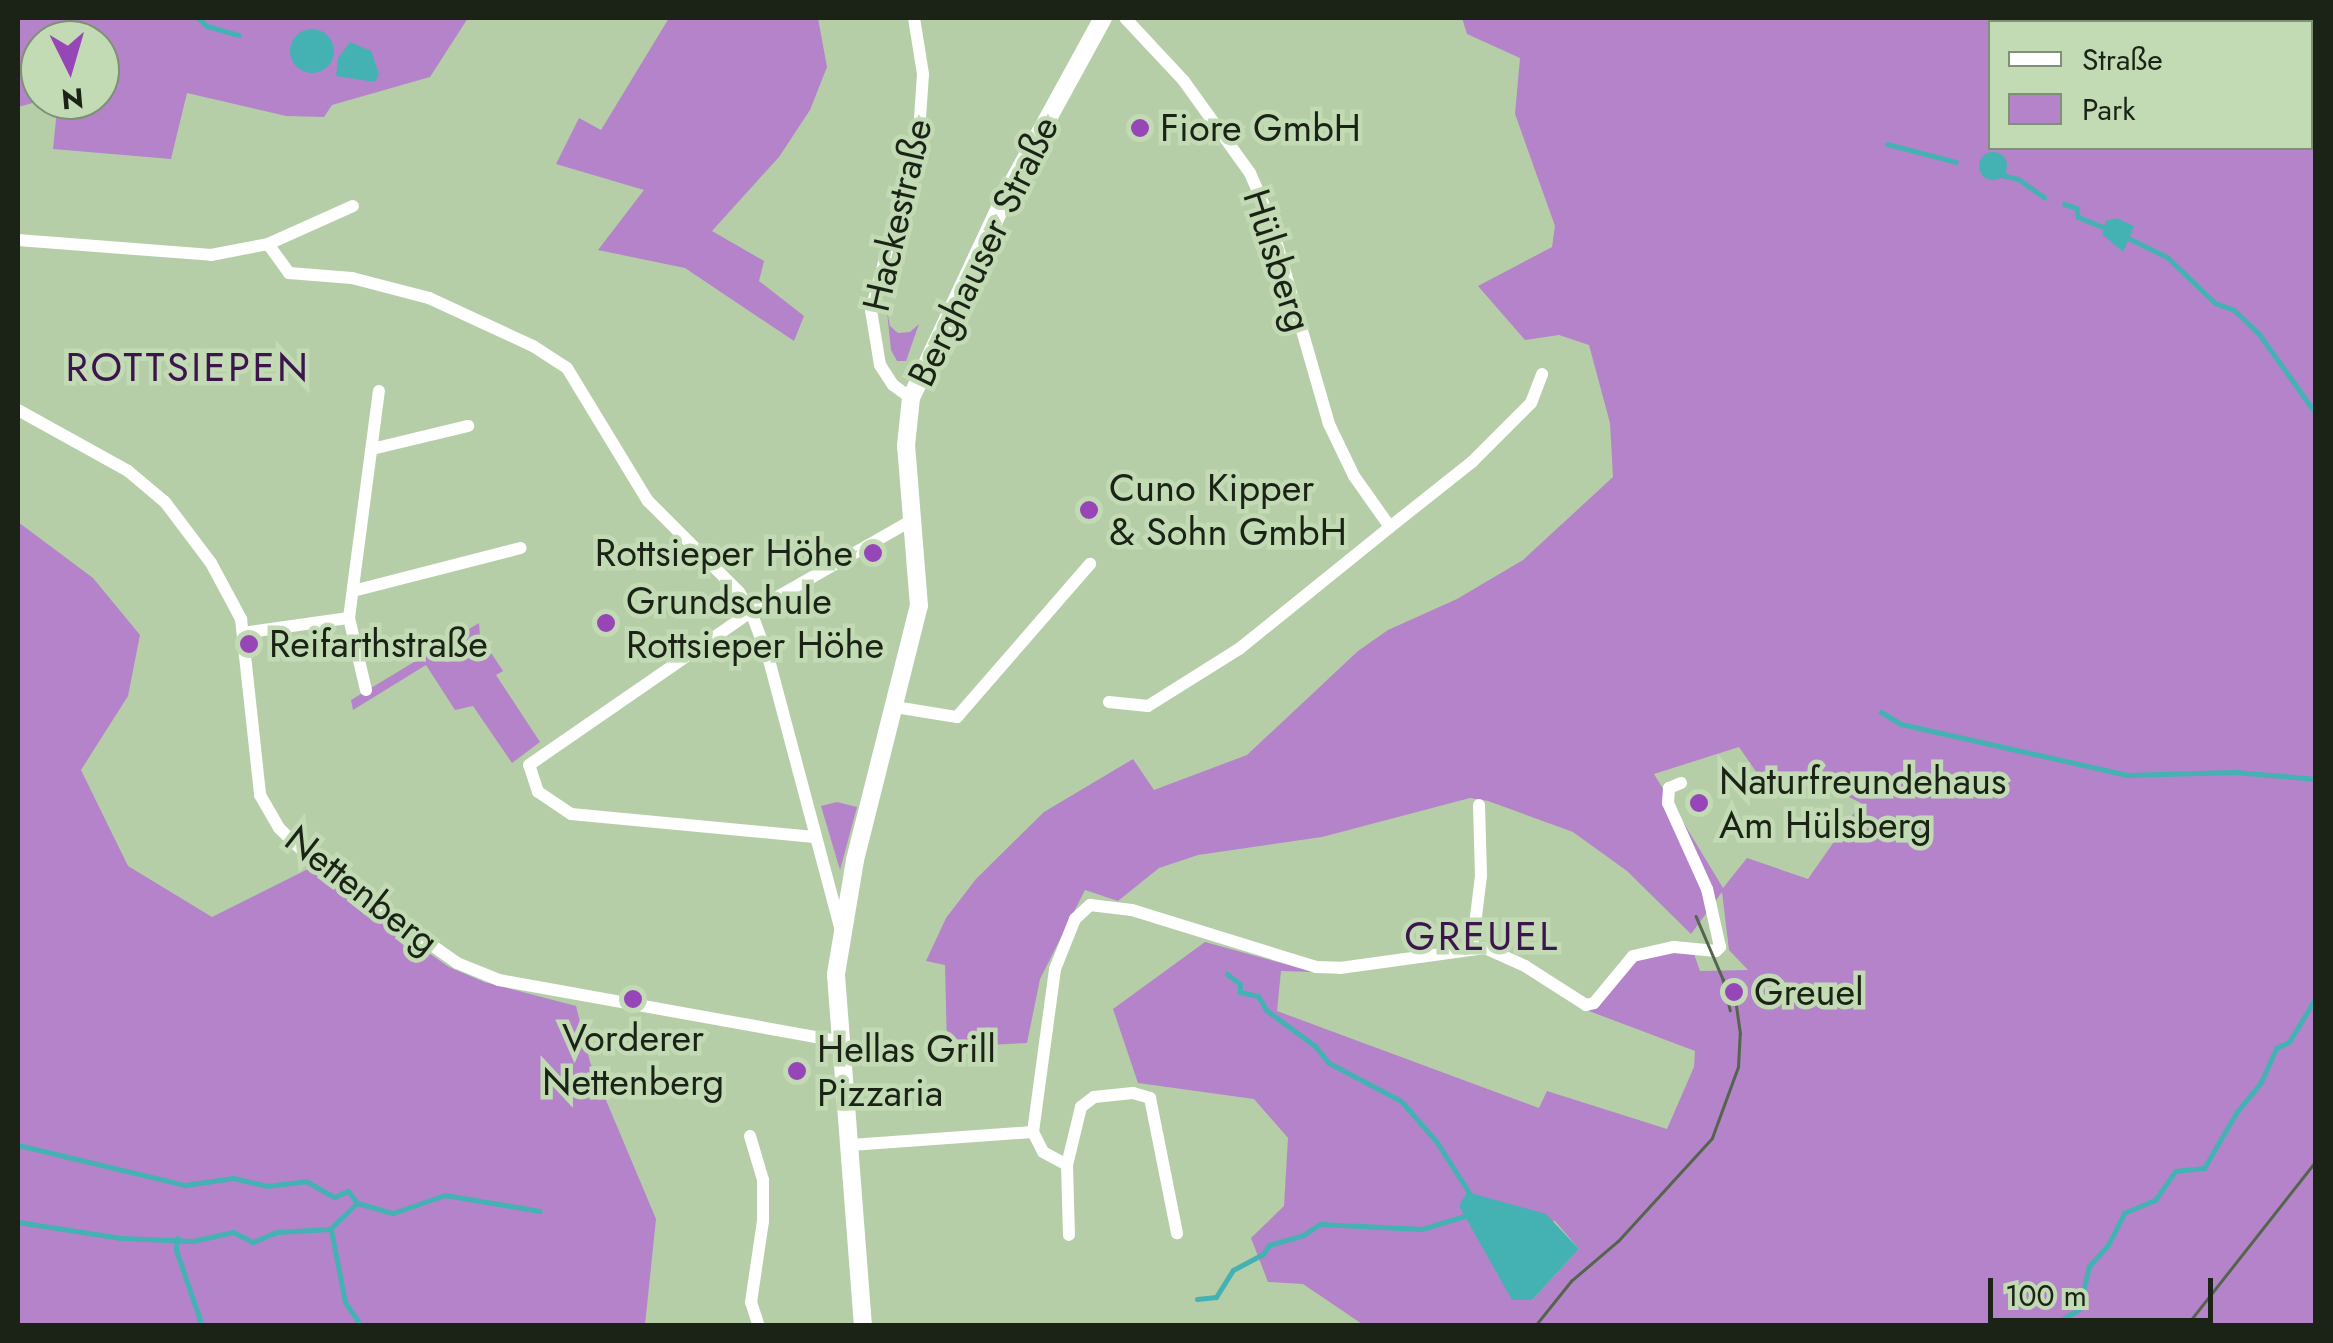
<!DOCTYPE html>
<html>
<head>
<meta charset="utf-8">
<style>
  body { margin:0 }
  #map { position:relative; width:2333px; height:1343px; overflow:hidden; background:#b5cea8; font-family:Jost,sans-serif }
  div>[style] { position:absolute }
  [style*='--x'] { left:calc(var(--x)*1px); top:calc(var(--y)*1px); width:calc(var(--w)*1px); rotate:calc(var(--a)*1deg) }
  .green>* { inset:0; background:#b483ca }
  .water>* { inset:0; background:#44b2b2 }
  .round { border-radius:50% }
  .stream>* { height:5px; margin:-2.5px; padding:0 2.5px; transform-origin:2.5px; border-radius:2.5px; background:#44b2b2 }
  .street>* { height:12px; margin:-6px; padding:0 6px; transform-origin:6px; border-radius:6px; background:#fff }
  .secondary>* { height:18px; margin:-9px; padding:0 9px; transform-origin:9px; border-radius:9px; background:#fff }
  .tram>* { height:2.5px; margin:-1.25px; padding:0 1.25px; transform-origin:1.25px; border-radius:1.25px; background:#55644d }
  .dots>* { width:28px; height:28px; translate:-50% -50%; box-sizing:border-box; border:5px solid #c2dbb5; border-radius:50% }
  span { translate:-50% -50%; white-space:nowrap; text-align:center; line-height:1.15; -webkit-text-stroke:9px #c2dbb5; paint-order:stroke }
  .poi-label { font-size:38px; color:#1a2315 }
  .left { translate:0 -50%; text-align:left }
  .right { translate:-100% -50%; text-align:right }
  .street-label { font-size:38px; color:#1a2315 }
  .neighbourhood-label { font-size:40px; color:#3b154b; letter-spacing:2.5px }
  .frame { position:absolute; inset:0; border:20px solid #1a2315; pointer-events:none }
  .legend { position:absolute; left:1988px; top:20px; width:325px; height:130px; box-sizing:border-box; background:#c2dbb5; border:2px solid #7f9175; margin:0; padding:12px 18px; list-style:none; font-size:30px; color:#1a2315 }
  .legend li { display:flex; align-items:center; gap:20px; height:50px }
  .legend b { width:50px; border:2px solid #7f9175 }
  .north { position:absolute; left:20px; top:20px; width:100px; height:100px; box-sizing:border-box; background:#c2dbb5; border:2px solid #7f9175; border-radius:50%; rotate:175deg; font-size:28px; font-weight:700; line-height:40px; text-align:center; color:#1a2315 }
  .north::after { content:''; display:block; margin:auto; width:35px; height:45px; background:#9646b6; clip-path:polygon(50% 0,100% 100%,50% 72%,0 100%) }
  .scale { position:absolute; left:1988px; top:1278px; width:225px; height:45px; box-sizing:border-box; border:5px solid #1a2315; border-top:0; padding-left:12px; font-size:30px; line-height:35px; white-space:nowrap; color:#1a2315; -webkit-text-stroke:8px #c2dbb5; paint-order:stroke }
</style>
</head>
<body>
<div id="map">
  <div class="green">
    <i style="clip-path:polygon(18px 18px,468px 18px,430px 77px,332px 105px,324px 117px,286px 116px,187px 93px,171px 159px,53px 149px,58px 100px,100px 100px,100px 40px,40px 40px,40px 100px,44px 100px,18px 107px)"></i>
    <i style="clip-path:polygon(669px 18px,818px 18px,827px 67px,810px 110px,779px 157px,712px 231px,764px 261px,759px 281px,804px 316px,794px 341px,685px 268px,598px 250px,644px 190px,556px 164px,579px 118px,601px 130px)"></i>
    <i style="clip-path:polygon(evenodd,1462px 18px,2315px 18px,2315px 1325px,1365px 1326px,1303px 1284px,1268px 1282px,1251px 1238px,1284px 1206px,1288px 1138px,1254px 1099px,1138px 1083px,1113px 1009px,1205px 942px,1314px 972px,1281px 971px,1277px 1011px,1539px 1108px,1547px 1091px,1667px 1129px,1694px 1067px,1695px 1051px,1589px 1011px,1637px 960px,1677px 952px,1694px 954px,1700px 971px,1748px 970px,1729px 950px,1722px 892px,1691px 934px,1627px 871px,1573px 832px,1488px 801px,1470px 798px,1322px 837px,1198px 855px,1159px 868px,1118px 901px,1085px 890px,1040px 979px,1027px 1043px,947px 1047px,945px 965px,926px 961px,946px 918px,976px 879px,1044px 812px,1133px 759px,1154px 790px,1247px 755px,1358px 651px,1388px 630px,1457px 599px,1523px 560px,1613px 477px,1610px 423px,1589px 345px,1559px 335px,1525px 340px,1478px 286px,1552px 247px,1555px 226px,1515px 114px,1520px 58px,1467px 34px,1462px 18px,1990px 22px,2310px 22px,2310px 148px,1990px 148px,1990px 22px,1462px 18px,1739px 747px,1757px 773px,1801px 773px,1861px 803px,1808px 879px,1747px 858px,1723px 888px,1654px 774px,1739px 747px,1462px 18px,1554px 1220px,1579px 1249px,1532px 1300px,1554px 1220px)"></i>
    <i style="clip-path:polygon(887px 311px,890px 326px,898px 333px,910px 332px,919px 324px,906px 361px,897px 361px,891px 350px)"></i>
    <i style="clip-path:polygon(18px 522px,93px 578px,140px 635px,128px 696px,81px 770px,128px 866px,212px 917px,308px 869px,449px 967px,484px 982px,576px 1006px,590px 1062px,656px 1219px,645px 1325px,18px 1325px)"></i>
    <i style="clip-path:polygon(479px 623px,480px 636px,503px 671px,496px 675px,540px 742px,512px 763px,473px 706px,455px 710px,426px 665px,353px 710px,351px 700px)"></i>
    <i style="clip-path:polygon(837px 802px,857px 807px,840px 870px,821px 806px)"></i>
  </div>
  <div class="water">
    <i class="round" style="left:290px;top:29px;width:44px;height:44px"></i>
    <i style="clip-path:polygon(350px 42px,371px 51px,379px 74px,375px 82px,336px 76px,338px 58px)"></i>
    <i class="round" style="left:1979px;top:152px;width:28px;height:28px"></i>
    <i style="clip-path:polygon(2116px 218px,2134px 226px,2123px 252px,2102px 234px,2106px 221px)"></i>
    <i style="clip-path:polygon(1467px 1192px,1546px 1214px,1579px 1249px,1532px 1300px,1512px 1300px,1459px 1206px)"></i>
  </div>
  <div class="stream">
    <i style="--x:198;--y:18;--w:12;--a:42"></i>
    <i style="--x:207;--y:26;--w:33;--a:16"></i>
    <i style="--x:1887;--y:144;--w:71;--a:14.6"></i>
    <i style="--x:2002;--y:175;--w:16;--a:14"></i>
    <i style="--x:2018;--y:179;--w:32;--a:35"></i>
    <i style="--x:2064;--y:204;--w:13;--a:18"></i>
    <i style="--x:2076;--y:208;--w:9;--a:77"></i>
    <i style="--x:2078;--y:217;--w:31;--a:22"></i>
    <i style="--x:2126;--y:237;--w:46;--a:26"></i>
    <i style="--x:2167;--y:257;--w:66;--a:43.8"></i>
    <i style="--x:2215;--y:303;--w:20;--a:20"></i>
    <i style="--x:2234;--y:310;--w:35;--a:44"></i>
    <i style="--x:2259;--y:334;--w:98;--a:54.5"></i>
    <i style="--x:1881;--y:712;--w:23;--a:31"></i>
    <i style="--x:1901;--y:724;--w:232;--a:12.7"></i>
    <i style="--x:2127;--y:775;--w:108;--a:-1.6"></i>
    <i style="--x:2235;--y:772;--w:81;--a:4.9"></i>
    <i style="--x:1227;--y:974;--w:16;--a:38"></i>
    <i style="--x:1240;--y:984;--w:8;--a:90"></i>
    <i style="--x:1240;--y:992;--w:18;--a:13"></i>
    <i style="--x:1258;--y:996;--w:16;--a:60"></i>
    <i style="--x:1266;--y:1010;--w:61;--a:36.3"></i>
    <i style="--x:1315;--y:1046;--w:22;--a:51"></i>
    <i style="--x:1329;--y:1063;--w:81;--a:27.8"></i>
    <i style="--x:1401;--y:1101;--w:53;--a:48.8"></i>
    <i style="--x:1436;--y:1141;--w:63;--a:57.3"></i>
    <i style="--x:18;--y:1145;--w:172;--a:13.5"></i>
    <i style="--x:185;--y:1185;--w:49;--a:-8.3"></i>
    <i style="--x:233;--y:1178;--w:35;--a:13"></i>
    <i style="--x:267;--y:1186;--w:39;--a:-7"></i>
    <i style="--x:306;--y:1181;--w:32;--a:30"></i>
    <i style="--x:334;--y:1197;--w:15;--a:-23"></i>
    <i style="--x:348;--y:1191;--w:15;--a:53"></i>
    <i style="--x:18;--y:1222;--w:104;--a:8.8"></i>
    <i style="--x:121;--y:1238;--w:72;--a:2.4"></i>
    <i style="--x:193;--y:1241;--w:41;--a:-12.7"></i>
    <i style="--x:233;--y:1232;--w:22;--a:27"></i>
    <i style="--x:253;--y:1242;--w:26;--a:-23"></i>
    <i style="--x:277;--y:1232;--w:53;--a:-3.2"></i>
    <i style="--x:330;--y:1229;--w:37;--a:-44"></i>
    <i style="--x:357;--y:1203;--w:37;--a:16"></i>
    <i style="--x:393;--y:1213;--w:55;--a:-19.1"></i>
    <i style="--x:445;--y:1195;--w:96;--a:9.6"></i>
    <i style="--x:331;--y:1230;--w:73;--a:79"></i>
    <i style="--x:345;--y:1302;--w:29;--a:56"></i>
    <i style="--x:177;--y:1238;--w:12;--a:95"></i>
    <i style="--x:176;--y:1250;--w:80;--a:71.1"></i>
    <i style="--x:1197;--y:1299;--w:19;--a:-6"></i>
    <i style="--x:1216;--y:1297;--w:32;--a:-58"></i>
    <i style="--x:1233;--y:1270;--w:34;--a:-28"></i>
    <i style="--x:1263;--y:1254;--w:11;--a:-56"></i>
    <i style="--x:1269;--y:1245;--w:35;--a:-16"></i>
    <i style="--x:1303;--y:1235;--w:20;--a:-33"></i>
    <i style="--x:1320;--y:1224;--w:102;--a:2.8"></i>
    <i style="--x:1422;--y:1229;--w:51;--a:-17"></i>
    <i style="--x:2051;--y:1326;--w:33;--a:-31"></i>
    <i style="--x:2079;--y:1309;--w:44;--a:-76.9"></i>
    <i style="--x:2089;--y:1266;--w:28;--a:-48"></i>
    <i style="--x:2108;--y:1245;--w:36;--a:-63"></i>
    <i style="--x:2124;--y:1213;--w:34;--a:-23"></i>
    <i style="--x:2155;--y:1200;--w:35;--a:-55"></i>
    <i style="--x:2175;--y:1171;--w:29;--a:-6"></i>
    <i style="--x:2204;--y:1168;--w:64;--a:-59.8"></i>
    <i style="--x:2236;--y:1113;--w:40;--a:-51"></i>
    <i style="--x:2261;--y:1082;--w:37;--a:-66"></i>
    <i style="--x:2276;--y:1048;--w:14;--a:-25"></i>
    <i style="--x:2289;--y:1042;--w:52;--a:-59"></i>
  </div>
  <div class="street">
    <i style="--x:18;--y:240;--w:194;--a:4.4"></i>
    <i style="--x:211;--y:255;--w:58;--a:-10.9"></i>
    <i style="--x:268;--y:244;--w:93;--a:-24.1"></i>
    <i style="--x:268;--y:244;--w:36;--a:54"></i>
    <i style="--x:289;--y:273;--w:63;--a:4.5"></i>
    <i style="--x:352;--y:278;--w:80;--a:14.6"></i>
    <i style="--x:429;--y:298;--w:115;--a:24.8"></i>
    <i style="--x:533;--y:346;--w:40;--a:32.9"></i>
    <i style="--x:567;--y:368;--w:156;--a:58.7"></i>
    <i style="--x:648;--y:501;--w:129;--a:45"></i>
    <i style="--x:739;--y:592;--w:23;--a:59"></i>
    <i style="--x:751;--y:612;--w:51;--a:69.4"></i>
    <i style="--x:769;--y:660;--w:279;--a:75.1"></i>
    <i style="--x:911;--y:398;--w:22;--a:-144"></i>
    <i style="--x:893;--y:385;--w:24;--a:-123"></i>
    <i style="--x:880;--y:365;--w:56;--a:-99.3"></i>
    <i style="--x:871;--y:310;--w:183;--a:-74.8"></i>
    <i style="--x:919;--y:133;--w:59;--a:-86.1"></i>
    <i style="--x:923;--y:74;--w:57;--a:-99.1"></i>
    <i style="--x:18;--y:410;--w:126;--a:29"></i>
    <i style="--x:128;--y:471;--w:48;--a:40"></i>
    <i style="--x:165;--y:502;--w:76;--a:53"></i>
    <i style="--x:211;--y:563;--w:64;--a:61.8"></i>
    <i style="--x:241;--y:619;--w:177;--a:83.8"></i>
    <i style="--x:260;--y:795;--w:39;--a:60"></i>
    <i style="--x:280;--y:829;--w:47;--a:44.1"></i>
    <i style="--x:314;--y:862;--w:175;--a:35.2"></i>
    <i style="--x:457;--y:963;--w:45;--a:22"></i>
    <i style="--x:499;--y:980;--w:349;--a:10.2"></i>
    <i style="--x:372;--y:449;--w:99;--a:-13.5"></i>
    <i style="--x:1390;--y:527;--w:105;--a:-38.4"></i>
    <i style="--x:1472;--y:462;--w:83;--a:-45"></i>
    <i style="--x:1531;--y:403;--w:31;--a:-69"></i>
    <i style="--x:353;--y:591;--w:173;--a:-14.4"></i>
    <i style="--x:349;--y:618;--w:74;--a:76.7"></i>
    <i style="--x:243;--y:633;--w:107;--a:-8.1"></i>
    <i style="--x:349;--y:618;--w:229;--a:-82.5"></i>
    <i style="--x:1109;--y:702;--w:39;--a:6"></i>
    <i style="--x:1148;--y:706;--w:107;--a:-32.1"></i>
    <i style="--x:1239;--y:649;--w:194;--a:-38.9"></i>
    <i style="--x:1390;--y:527;--w:62;--a:-125.2"></i>
    <i style="--x:1354;--y:476;--w:58;--a:-115.7"></i>
    <i style="--x:1329;--y:424;--w:213;--a:-106.1"></i>
    <i style="--x:1270;--y:219;--w:50;--a:-113.5"></i>
    <i style="--x:1250;--y:173;--w:113;--a:-125.7"></i>
    <i style="--x:1184;--y:81;--w:86;--a:-133.1"></i>
    <i style="--x:895;--y:707;--w:63;--a:9.2"></i>
    <i style="--x:957;--y:717;--w:203;--a:-49"></i>
    <i style="--x:814;--y:837;--w:244;--a:-174.6"></i>
    <i style="--x:571;--y:814;--w:40;--a:-146"></i>
    <i style="--x:538;--y:792;--w:28;--a:-108"></i>
    <i style="--x:529;--y:765;--w:270;--a:-34.6"></i>
    <i style="--x:751;--y:612;--w:188;--a:-29.7"></i>
    <i style="--x:1472;--y:949;--w:74;--a:-83"></i>
    <i style="--x:1481;--y:876;--w:71;--a:-91.6"></i>
    <i style="--x:1033;--y:1132;--w:22;--a:63"></i>
    <i style="--x:1043;--y:1152;--w:27;--a:28"></i>
    <i style="--x:1067;--y:1165;--w:70;--a:88.4"></i>
    <i style="--x:750;--y:1136;--w:46;--a:73.5"></i>
    <i style="--x:763;--y:1180;--w:41;--a:90"></i>
    <i style="--x:763;--y:1221;--w:82;--a:98.4"></i>
    <i style="--x:751;--y:1302;--w:25;--a:72"></i>
    <i style="--x:851;--y:1145;--w:182;--a:-4.1"></i>
    <i style="--x:1033;--y:1132;--w:164;--a:-82.3"></i>
    <i style="--x:1055;--y:969;--w:54;--a:-68.2"></i>
    <i style="--x:1075;--y:919;--w:21;--a:-43"></i>
    <i style="--x:1090;--y:905;--w:42;--a:6.8"></i>
    <i style="--x:1132;--y:910;--w:193;--a:17.2"></i>
    <i style="--x:1316;--y:967;--w:24;--a:2"></i>
    <i style="--x:1340;--y:968;--w:146;--a:-7.9"></i>
    <i style="--x:1485;--y:948;--w:44;--a:24.2"></i>
    <i style="--x:1525;--y:966;--w:72;--a:32.6"></i>
    <i style="--x:1586;--y:1005;--w:8;--a:-14"></i>
    <i style="--x:1594;--y:1003;--w:61;--a:-50.3"></i>
    <i style="--x:1633;--y:956;--w:42;--a:-12.4"></i>
    <i style="--x:1674;--y:947;--w:42;--a:5.4"></i>
    <i style="--x:1716;--y:951;--w:6;--a:-45"></i>
    <i style="--x:1720;--y:947;--w:59;--a:-102.6"></i>
    <i style="--x:1707;--y:889;--w:94;--a:-114.4"></i>
    <i style="--x:1668;--y:803;--w:15;--a:-86"></i>
    <i style="--x:1669;--y:788;--w:13;--a:-23"></i>
    <i style="--x:1067;--y:1165;--w:60;--a:-76.4"></i>
    <i style="--x:1081;--y:1107;--w:16;--a:-38"></i>
    <i style="--x:1094;--y:1097;--w:39;--a:-6"></i>
    <i style="--x:1133;--y:1093;--w:18;--a:16"></i>
    <i style="--x:1150;--y:1098;--w:138;--a:78.7"></i>
  </div>
  <div class="secondary">
    <i style="--x:863;--y:1326;--w:353;--a:-94.4"></i>
    <i style="--x:836;--y:974;--w:116;--a:-80.5"></i>
    <i style="--x:855;--y:860;--w:262;--a:-75.9"></i>
    <i style="--x:919;--y:606;--w:161;--a:-94.6"></i>
    <i style="--x:906;--y:446;--w:48;--a:-84.1"></i>
    <i style="--x:911;--y:398;--w:224;--a:-64.9"></i>
    <i style="--x:1006;--y:195;--w:202;--a:-61.3"></i>
  </div>
  <div class="tram">
    <i style="--x:1696;--y:916;--w:69;--a:66.8"></i>
    <i style="--x:1723;--y:979;--w:32;--a:77"></i>
    <i style="--x:1535;--y:1326;--w:58;--a:-51.3"></i>
    <i style="--x:1571;--y:1281;--w:62;--a:-40.4"></i>
    <i style="--x:1618;--y:1241;--w:139;--a:-47.6"></i>
    <i style="--x:1712;--y:1138;--w:76;--a:-69.9"></i>
    <i style="--x:1738;--y:1067;--w:33;--a:-87"></i>
    <i style="--x:1740;--y:1034;--w:42;--a:-98.1"></i>
    <i style="--x:2186;--y:1326;--w:210;--a:-51.8"></i>
  </div>
  <div class="dots">
    <i style="left:1140px;top:128px;background:#9646b6"></i>
    <i style="left:1089px;top:510px;background:#9646b6"></i>
    <i style="left:873px;top:553px;background:#9646b6"></i>
    <i style="left:606px;top:623px;background:#9646b6"></i>
    <i style="left:249px;top:644px;background:#9646b6"></i>
    <i style="left:1699px;top:803px;background:#9646b6"></i>
    <i style="left:1734px;top:992px;background:#9646b6"></i>
    <i style="left:633px;top:999px;background:#9646b6"></i>
    <i style="left:797px;top:1071px;background:#9646b6"></i>
  </div>
  <div class="poi-label">
    <span class="left" style="left:1160px;top:128px">Fiore GmbH</span>
    <span class="left" style="left:1109px;top:510px">Cuno Kipper<br>&amp; Sohn GmbH</span>
    <span class="right" style="left:853px;top:553px">Rottsieper Höhe</span>
    <span class="left" style="left:626px;top:623px">Grundschule<br>Rottsieper Höhe</span>
    <span class="left" style="left:269px;top:644px">Reifarthstraße</span>
    <span class="left" style="left:1719px;top:803px">Naturfreundehaus<br>Am Hülsberg</span>
    <span class="left" style="left:1754px;top:992px">Greuel</span>
    <span style="left:633px;top:1060px">Vorderer<br>Nettenberg</span>
    <span class="left" style="left:817px;top:1071px">Hellas Grill<br>Pizzaria</span>
  </div>
  <div class="street-label">
    <span style="left:897px;top:215px;rotate:-77deg">Hackestraße</span>
    <span style="left:983px;top:251px;rotate:-64deg">Berghauser Straße</span>
    <span style="left:1278px;top:260px;rotate:72deg">Hülsberg</span>
    <span style="left:362px;top:890px;rotate:38deg">Nettenberg</span>
  </div>
  <div class="neighbourhood-label">
    <span style="left:188px;top:367px">ROTTSIEPEN</span>
    <span style="left:1482px;top:936px">GREUEL</span>
  </div>
  <div class="frame"></div>
  <ul class="legend">
  <li><b style="height:12px;background:#fff"></b>Straße</li>
  <li><b style="height:28px;background:#b483ca"></b>Park</li>
  </ul>
  <div class="north">N</div>
  <div class="scale">100 m</div>
</div>
</body>
</html>
